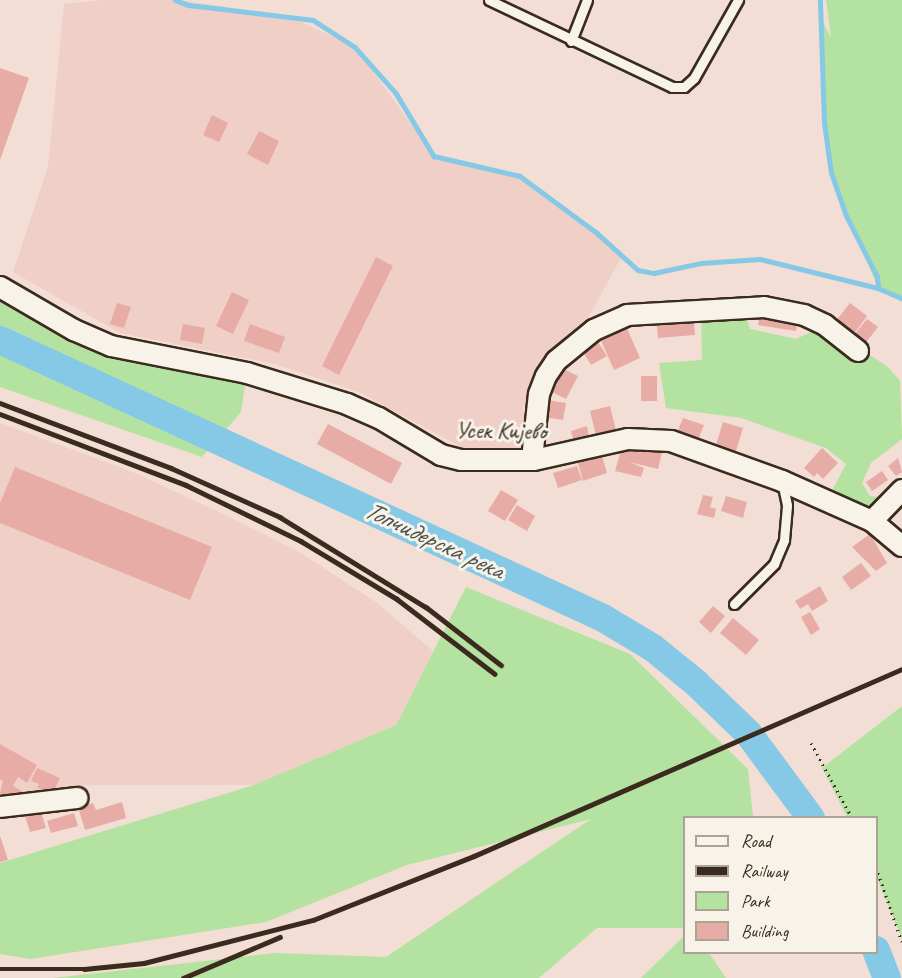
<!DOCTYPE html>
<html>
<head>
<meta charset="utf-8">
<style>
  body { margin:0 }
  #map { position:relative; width:902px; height:978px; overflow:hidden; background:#f2ded4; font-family:Caveat,sans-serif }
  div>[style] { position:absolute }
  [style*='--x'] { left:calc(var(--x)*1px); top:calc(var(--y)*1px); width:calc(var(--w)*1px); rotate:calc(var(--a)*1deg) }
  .built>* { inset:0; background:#efcfc6 }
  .green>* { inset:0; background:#b4e2a1 }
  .stream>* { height:4.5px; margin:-2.25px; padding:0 2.25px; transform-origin:2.25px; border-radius:2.25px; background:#85c9e6 }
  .river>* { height:28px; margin:-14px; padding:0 14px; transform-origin:14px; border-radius:14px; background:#85c9e6 }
  .building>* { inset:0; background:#e7aca6 }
  .path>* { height:3px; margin-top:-1.5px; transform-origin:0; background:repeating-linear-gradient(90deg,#3b2a1e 0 1.5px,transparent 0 6px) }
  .roads { filter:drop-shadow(2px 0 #3b2a1e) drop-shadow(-2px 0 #3b2a1e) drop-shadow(0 2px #3b2a1e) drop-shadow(0 -2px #3b2a1e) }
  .service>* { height:9px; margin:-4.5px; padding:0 4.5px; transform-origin:4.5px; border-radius:4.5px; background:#f7f3e8 }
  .minor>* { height:20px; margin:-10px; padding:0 10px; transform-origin:10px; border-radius:10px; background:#f7f3e8 }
  .rail>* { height:4.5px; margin:-2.25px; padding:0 2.25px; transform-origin:2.25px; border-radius:2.25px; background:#3b2a1e }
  span { translate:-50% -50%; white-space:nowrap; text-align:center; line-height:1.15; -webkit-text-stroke:6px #f7f3e8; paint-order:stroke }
  .street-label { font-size:24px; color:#3b2a1e }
  .water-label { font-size:26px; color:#4e5250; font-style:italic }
  .legend { position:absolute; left:683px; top:816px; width:195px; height:138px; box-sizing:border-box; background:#f7f3e8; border:2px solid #aca397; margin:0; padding:8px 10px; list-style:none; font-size:18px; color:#3b2a1e }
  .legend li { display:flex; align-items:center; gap:12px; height:30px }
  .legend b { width:30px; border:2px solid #aca397 }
</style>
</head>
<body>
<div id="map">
  <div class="built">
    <i style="clip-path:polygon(102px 0,179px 0,288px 16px,355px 47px,434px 156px,520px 176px,622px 256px,588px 318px,564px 343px,523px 407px,528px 455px,463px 448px,359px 392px,275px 364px,120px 333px,13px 272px,48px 167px,64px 4px)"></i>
    <i style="clip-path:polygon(0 423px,133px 472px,221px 513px,301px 553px,377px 603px,433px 651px,396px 725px,254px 785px,78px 785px,0 803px)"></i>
  </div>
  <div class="green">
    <i style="clip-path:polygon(826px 0,902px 0,902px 298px,878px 288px,831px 173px,824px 111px,820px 16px,831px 38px)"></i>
    <i style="clip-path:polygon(0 287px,111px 346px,247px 373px,241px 412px,202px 457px,0 387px)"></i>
    <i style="clip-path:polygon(744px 311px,750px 329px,796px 339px,825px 325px,888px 367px,900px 381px,902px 439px,871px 463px,862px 483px,870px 496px,888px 498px,875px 512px,831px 493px,846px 464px,826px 448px,741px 418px,666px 408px,659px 363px,702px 360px,701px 313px)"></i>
    <i style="clip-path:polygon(466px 587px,630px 654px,748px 769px,753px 817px,684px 818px,684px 928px,597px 928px,539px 978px,53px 978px,275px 953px,386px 957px,591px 819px,407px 865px,266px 922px,31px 959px,0 954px,0 863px,254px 785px,396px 725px)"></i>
    <i style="clip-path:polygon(902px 706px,902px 939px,877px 878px,876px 818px,847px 817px,822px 768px)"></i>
    <i style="clip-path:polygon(684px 936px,684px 952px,709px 953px,726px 978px,641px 978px)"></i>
  </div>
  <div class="stream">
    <i style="--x:175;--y:0;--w:15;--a:20"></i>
    <i style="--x:189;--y:5;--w:125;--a:6.9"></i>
    <i style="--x:313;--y:20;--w:50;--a:32.7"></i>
    <i style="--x:355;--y:47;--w:62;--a:48.3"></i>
    <i style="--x:396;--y:93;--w:74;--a:58.9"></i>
    <i style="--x:434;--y:156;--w:88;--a:13.1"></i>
    <i style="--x:520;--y:176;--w:96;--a:36.5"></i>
    <i style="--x:597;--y:233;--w:55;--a:42.1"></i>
    <i style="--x:638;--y:270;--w:16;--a:11"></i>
    <i style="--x:654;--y:273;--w:48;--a:-12"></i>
    <i style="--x:701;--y:263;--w:59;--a:-3.9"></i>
    <i style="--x:760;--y:259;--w:122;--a:13.8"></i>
    <i style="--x:878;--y:288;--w:11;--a:-95"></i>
    <i style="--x:877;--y:277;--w:68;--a:-116.9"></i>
    <i style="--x:846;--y:216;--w:46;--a:-109.2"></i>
    <i style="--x:831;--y:173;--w:50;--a:-98"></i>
    <i style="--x:824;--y:123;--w:123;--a:-91.9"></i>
    <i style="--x:878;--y:288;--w:26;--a:23"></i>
  </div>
  <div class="river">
    <i style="--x:0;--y:340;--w:664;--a:24.75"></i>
    <i style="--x:603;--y:618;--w:58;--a:31"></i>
    <i style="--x:653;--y:648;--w:55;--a:39.1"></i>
    <i style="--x:696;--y:683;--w:72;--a:43.9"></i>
    <i style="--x:748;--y:733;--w:106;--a:53.5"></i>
    <i style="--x:876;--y:950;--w:30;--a:69"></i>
  </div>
  <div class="building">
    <i style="clip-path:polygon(0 68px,29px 78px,0 160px)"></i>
    <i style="clip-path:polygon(212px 115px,228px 123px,219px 142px,203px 135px)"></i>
    <i style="clip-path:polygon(259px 131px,279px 141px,268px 165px,247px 154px)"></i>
    <i style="clip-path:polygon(376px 257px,393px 266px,339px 375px,322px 366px)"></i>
    <i style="clip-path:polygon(232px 292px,249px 300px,233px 334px,216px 326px)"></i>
    <i style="clip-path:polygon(117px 303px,131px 307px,124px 328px,110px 324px)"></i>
    <i style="clip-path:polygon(850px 303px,867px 316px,853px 335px,835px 322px)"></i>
    <i style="clip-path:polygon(693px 312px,695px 335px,658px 338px,656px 315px)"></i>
    <i style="clip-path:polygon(760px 313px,798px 318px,796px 331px,758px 325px)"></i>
    <i style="clip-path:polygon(867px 319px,878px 327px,864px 345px,853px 336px)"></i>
    <i style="clip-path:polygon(183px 324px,205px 328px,202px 344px,180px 340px)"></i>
    <i style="clip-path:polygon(250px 324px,285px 337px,279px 353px,244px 341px)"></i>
    <i style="clip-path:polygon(625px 324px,640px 358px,614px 370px,599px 336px)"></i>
    <i style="clip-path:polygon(596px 339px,607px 356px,591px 365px,581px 348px)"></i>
    <i style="clip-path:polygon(559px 367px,578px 376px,566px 399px,548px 390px)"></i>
    <i style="clip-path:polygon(641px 376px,657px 376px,657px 401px,641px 401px)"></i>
    <i style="clip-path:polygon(547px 400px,566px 403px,563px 420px,544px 417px)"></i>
    <i style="clip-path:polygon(610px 406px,616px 430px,596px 435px,590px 411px)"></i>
    <i style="clip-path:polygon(683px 418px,704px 425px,698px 440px,677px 433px)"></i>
    <i style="clip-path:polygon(723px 422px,743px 428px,736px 451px,716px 445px)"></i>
    <i style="clip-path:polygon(328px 424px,402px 463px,391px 484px,317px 444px)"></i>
    <i style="clip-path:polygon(587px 426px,589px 437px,582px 439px,584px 445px,575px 447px,571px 431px)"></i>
    <i style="clip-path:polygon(643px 444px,663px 449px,658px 469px,629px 462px,644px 468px,641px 477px,615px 471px,622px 447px,641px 453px)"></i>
    <i style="clip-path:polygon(822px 448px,838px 463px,823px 479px,817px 473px,814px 477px,804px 468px)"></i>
    <i style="clip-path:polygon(602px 456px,607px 473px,583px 481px,578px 463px)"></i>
    <i style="clip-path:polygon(898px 458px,902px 472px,896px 476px,888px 466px)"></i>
    <i style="clip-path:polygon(577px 466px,582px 480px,558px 488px,553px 473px)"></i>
    <i style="clip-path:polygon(15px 467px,212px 547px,190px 600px,0 523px,0 503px)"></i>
    <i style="clip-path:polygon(882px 471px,888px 480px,872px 491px,866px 482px)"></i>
    <i style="clip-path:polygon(501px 490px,518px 500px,505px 521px,488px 511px)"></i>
    <i style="clip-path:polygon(703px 495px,713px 497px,710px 507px,716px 509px,714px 518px,697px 514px)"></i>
    <i style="clip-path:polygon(726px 496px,747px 502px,743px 518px,721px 511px)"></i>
    <i style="clip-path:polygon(517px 505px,535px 516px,527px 531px,508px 520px)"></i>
    <i style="clip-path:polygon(870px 534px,887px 563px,876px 571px,852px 547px)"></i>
    <i style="clip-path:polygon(861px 563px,871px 576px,851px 590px,842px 577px)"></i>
    <i style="clip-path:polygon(820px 586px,828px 601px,812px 611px,808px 604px,800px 609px,795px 601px)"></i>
    <i style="clip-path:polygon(713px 606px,725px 616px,711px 633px,699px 622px)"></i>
    <i style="clip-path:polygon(810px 612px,820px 629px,811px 635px,801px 617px)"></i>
    <i style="clip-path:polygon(733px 618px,759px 640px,746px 655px,720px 633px)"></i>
    <i style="clip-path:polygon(0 744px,37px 765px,27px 783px,18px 777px,13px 786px,23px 792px,12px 801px,0 794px,3px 781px,0 779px)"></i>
    <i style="clip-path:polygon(37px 768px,60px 778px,54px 791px,37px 788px,39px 784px,31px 781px)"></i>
    <i style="clip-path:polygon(122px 802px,126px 818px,85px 830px,78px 807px,93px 803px,96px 810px)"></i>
    <i style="clip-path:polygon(41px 812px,46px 828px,30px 832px,25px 816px)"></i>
    <i style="clip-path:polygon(74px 813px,78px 826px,51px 833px,47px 821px)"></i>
    <i style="clip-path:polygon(0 836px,8px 860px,0 862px)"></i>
  </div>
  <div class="path">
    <i style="--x:811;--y:743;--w:85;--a:61.3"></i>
    <i style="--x:876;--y:867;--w:79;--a:70.9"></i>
  </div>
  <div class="roads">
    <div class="service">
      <i style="--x:489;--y:0;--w:203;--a:25.4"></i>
      <i style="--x:672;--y:87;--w:12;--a:0"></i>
      <i style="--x:684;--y:87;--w:13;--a:-42"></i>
      <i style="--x:694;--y:78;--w:90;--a:-60.6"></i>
      <i style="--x:571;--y:41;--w:44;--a:-68.7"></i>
      <i style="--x:734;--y:604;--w:57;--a:-45"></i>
      <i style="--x:774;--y:564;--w:26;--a:-67"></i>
      <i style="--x:784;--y:540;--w:35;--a:-85"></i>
      <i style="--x:787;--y:505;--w:25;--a:-102"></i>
    </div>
    <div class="minor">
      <i style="--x:0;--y:287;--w:86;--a:30.2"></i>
      <i style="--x:74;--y:330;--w:40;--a:23.4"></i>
      <i style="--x:111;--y:346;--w:139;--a:11.2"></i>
      <i style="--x:247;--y:373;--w:105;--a:17.2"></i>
      <i style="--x:347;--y:404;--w:35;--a:24"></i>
      <i style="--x:379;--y:418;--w:72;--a:30.8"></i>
      <i style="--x:441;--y:455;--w:21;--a:14"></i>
      <i style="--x:461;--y:460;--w:73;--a:0"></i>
      <i style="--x:534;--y:460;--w:96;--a:-12.6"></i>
      <i style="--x:628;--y:439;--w:43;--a:2.7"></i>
      <i style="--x:671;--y:441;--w:118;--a:19.8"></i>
      <i style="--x:782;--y:481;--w:98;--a:24"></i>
      <i style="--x:872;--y:521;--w:39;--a:40"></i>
      <i style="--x:532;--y:459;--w:65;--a:-83.9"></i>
      <i style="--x:539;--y:394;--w:19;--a:-69"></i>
      <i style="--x:546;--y:376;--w:18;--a:-56"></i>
      <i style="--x:556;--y:361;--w:49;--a:-39.2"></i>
      <i style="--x:594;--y:330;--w:36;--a:-24"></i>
      <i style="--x:627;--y:315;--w:137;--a:-3.3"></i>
      <i style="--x:764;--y:307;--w:41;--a:11.3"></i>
      <i style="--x:804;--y:315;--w:23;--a:25"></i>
      <i style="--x:825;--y:325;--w:42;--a:38.2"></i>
      <i style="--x:872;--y:521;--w:43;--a:-45.9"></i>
      <i style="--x:0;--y:807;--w:78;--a:-6.7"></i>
    </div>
  </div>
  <div class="rail">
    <i style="--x:0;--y:403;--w:183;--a:20.8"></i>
    <i style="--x:171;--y:468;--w:120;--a:24.2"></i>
    <i style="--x:280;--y:517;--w:172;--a:31.7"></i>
    <i style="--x:426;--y:607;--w:95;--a:37.7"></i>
    <i style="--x:0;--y:414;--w:199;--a:20.9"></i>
    <i style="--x:186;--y:485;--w:128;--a:26"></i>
    <i style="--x:301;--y:541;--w:112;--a:31.1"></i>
    <i style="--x:397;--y:599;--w:123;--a:37.4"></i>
    <i style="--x:0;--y:969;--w:84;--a:0"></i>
    <i style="--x:84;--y:969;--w:60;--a:-5.7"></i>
    <i style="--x:144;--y:963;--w:174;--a:-14.3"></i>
    <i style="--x:313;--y:920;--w:173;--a:-21.7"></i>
    <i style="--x:474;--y:856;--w:467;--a:-23.6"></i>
    <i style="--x:183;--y:978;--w:105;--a:-22.9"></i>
  </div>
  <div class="street-label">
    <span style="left:501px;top:431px;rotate:1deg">Усек Кијево</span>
  </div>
  <div class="water-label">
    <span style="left:434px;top:540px;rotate:25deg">Топчидерска река</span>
  </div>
  <ul class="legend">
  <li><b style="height:8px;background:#f7f3e8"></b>Road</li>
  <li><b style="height:8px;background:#3b2a1e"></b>Railway</li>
  <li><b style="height:16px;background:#b4e2a1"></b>Park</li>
  <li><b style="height:16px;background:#e7aca6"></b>Building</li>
  </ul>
</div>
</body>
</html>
